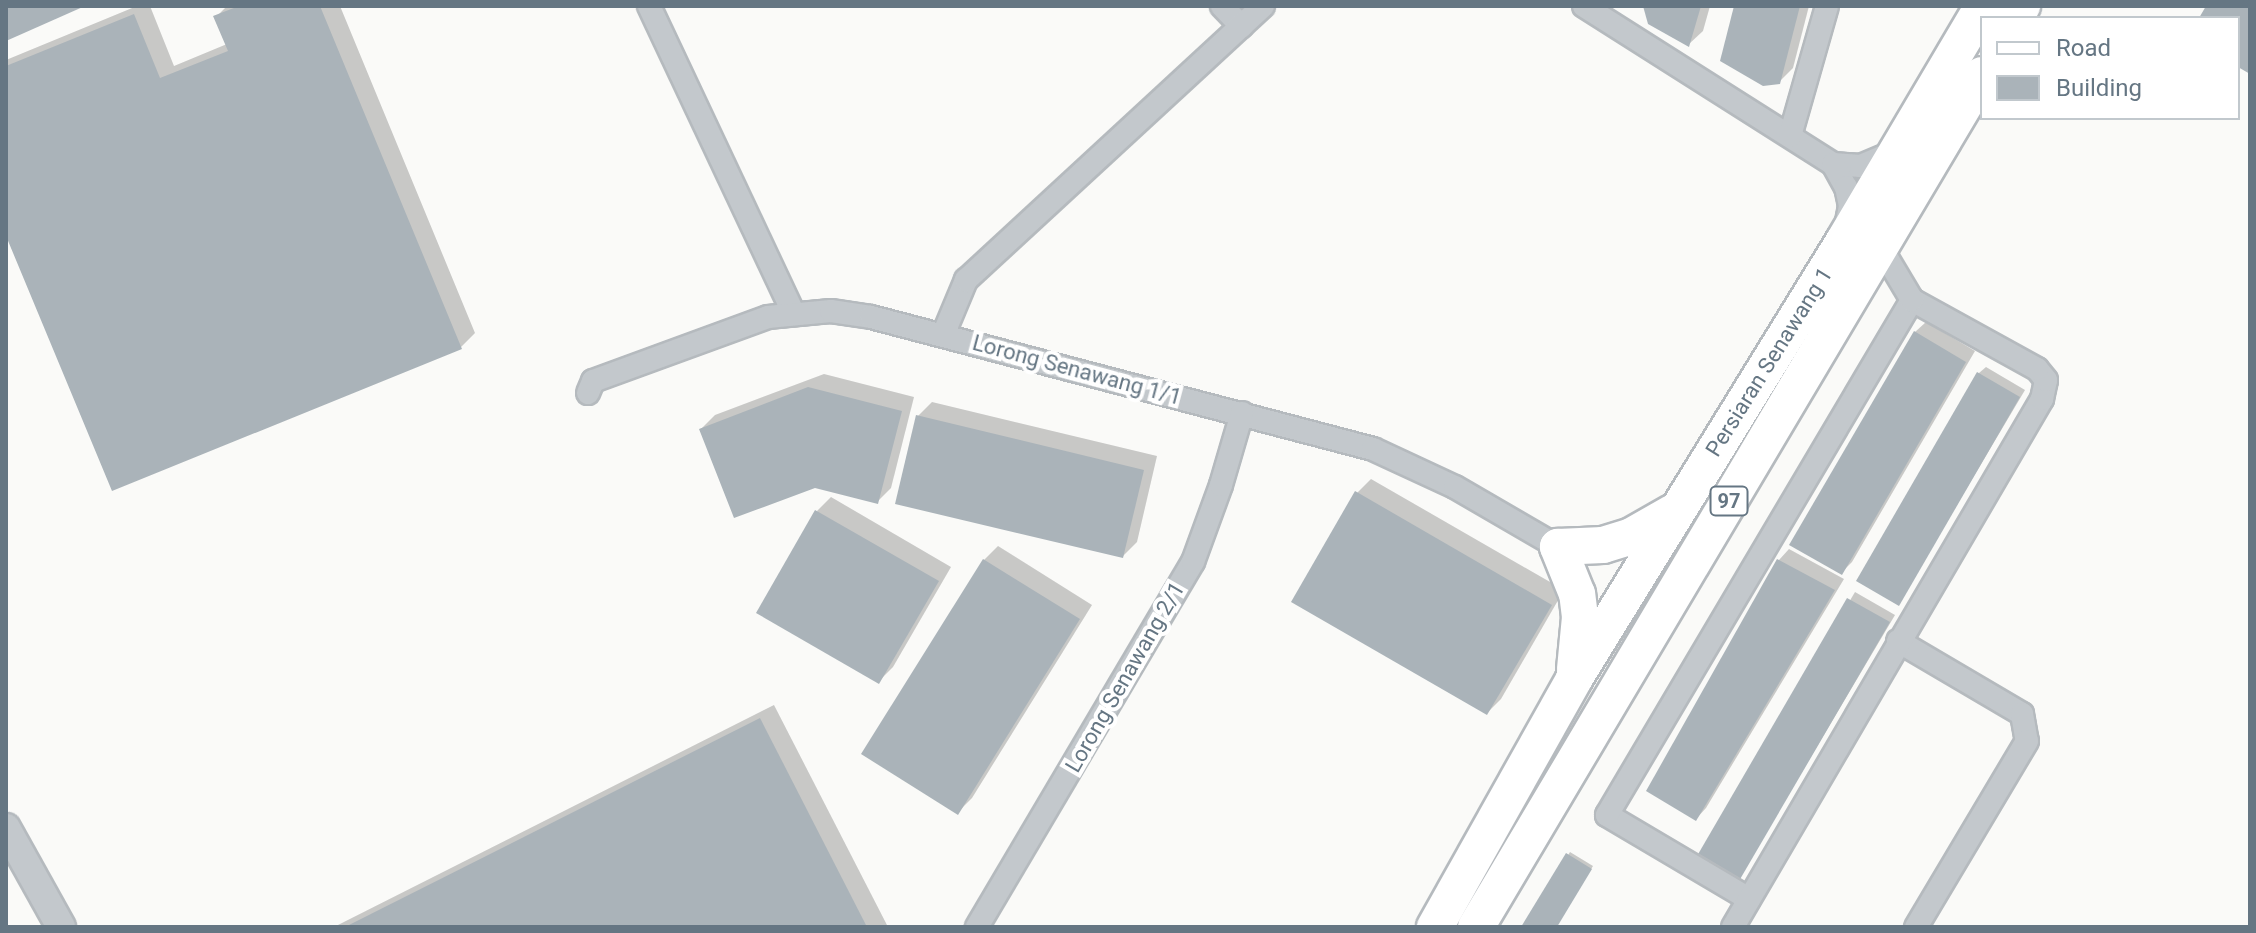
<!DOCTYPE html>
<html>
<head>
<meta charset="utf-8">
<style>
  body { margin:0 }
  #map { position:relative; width:2256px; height:933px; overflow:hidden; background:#fafaf8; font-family:Roboto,sans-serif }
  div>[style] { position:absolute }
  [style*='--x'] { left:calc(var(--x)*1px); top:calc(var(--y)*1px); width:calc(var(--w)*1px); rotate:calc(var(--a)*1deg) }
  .shadow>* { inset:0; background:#0003 }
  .building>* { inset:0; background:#aab3b9 }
  .roads { filter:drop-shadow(2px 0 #b5babe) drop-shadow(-2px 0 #b5babe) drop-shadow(0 2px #b5babe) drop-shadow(0 -2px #b5babe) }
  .minor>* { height:22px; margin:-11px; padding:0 11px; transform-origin:11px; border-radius:11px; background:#c3c8cc }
  .tertiary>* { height:28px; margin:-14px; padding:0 14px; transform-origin:14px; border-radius:14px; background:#c3c8cc }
  .primary>* { height:36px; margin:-18px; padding:0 18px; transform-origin:18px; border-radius:18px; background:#fff }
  span { translate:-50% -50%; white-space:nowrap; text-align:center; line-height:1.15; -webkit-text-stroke:8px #fff; paint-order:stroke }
  .shield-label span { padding:2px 6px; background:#fff; border:2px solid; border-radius:6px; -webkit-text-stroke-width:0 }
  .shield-label { font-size:20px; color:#657683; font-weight:700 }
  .street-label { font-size:22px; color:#657683 }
  .frame { position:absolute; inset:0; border:8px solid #657683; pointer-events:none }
  .legend { position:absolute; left:1980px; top:16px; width:260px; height:104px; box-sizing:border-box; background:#fff; border:2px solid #c1c8cd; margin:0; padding:10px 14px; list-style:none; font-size:24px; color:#657683 }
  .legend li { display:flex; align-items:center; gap:16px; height:40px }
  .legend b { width:40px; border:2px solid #c1c8cd }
</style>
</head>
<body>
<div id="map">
  <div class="shadow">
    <i style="clip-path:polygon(137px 6px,150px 6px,174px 66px,227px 44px,216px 17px,227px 6px,340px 6px,475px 333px,461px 347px,6px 231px,6px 60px)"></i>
    <i style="clip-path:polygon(1645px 6px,1710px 6px,1703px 31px,1689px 44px)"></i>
    <i style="clip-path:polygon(1736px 6px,1809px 6px,1793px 68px,1779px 82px)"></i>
    <i style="clip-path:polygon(1926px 322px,1975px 351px,1852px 562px,1841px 573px,1915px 332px)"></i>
    <i style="clip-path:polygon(1986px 367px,2025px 390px,1898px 604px,1979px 373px)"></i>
    <i style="clip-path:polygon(824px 374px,914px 397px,891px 488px,877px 502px,701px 429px,715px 415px)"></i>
    <i style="clip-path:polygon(932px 402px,1157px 456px,1137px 542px,1123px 556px,918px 416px)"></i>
    <i style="clip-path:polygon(1371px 479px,1564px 590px,1501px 699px,1487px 713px,1357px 493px)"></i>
    <i style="clip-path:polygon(831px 497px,951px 567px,893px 667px,879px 681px,817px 511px)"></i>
    <i style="clip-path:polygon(998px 546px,1092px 605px,972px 798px,958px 812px,984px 560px)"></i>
    <i style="clip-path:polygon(1789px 549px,1844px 579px,1706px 808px,1696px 819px,1648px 791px,1779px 560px)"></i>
    <i style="clip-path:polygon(1855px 592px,1895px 615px,1739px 878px,1700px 855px)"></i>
    <i style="clip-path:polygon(774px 705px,888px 927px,334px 927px)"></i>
    <i style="clip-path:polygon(1570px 852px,1593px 866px,1556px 927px,1524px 927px)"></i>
  </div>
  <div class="building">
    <i style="clip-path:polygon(6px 6px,85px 6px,6px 41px)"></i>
    <i style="clip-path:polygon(239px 6px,320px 6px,462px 349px,112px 491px,6px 236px,6px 66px,134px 14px,160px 78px,228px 51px,213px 16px)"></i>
    <i style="clip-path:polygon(1643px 6px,1701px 6px,1689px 47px,1648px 24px)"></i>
    <i style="clip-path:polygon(1734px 6px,1800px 6px,1780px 84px,1763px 86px,1720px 61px)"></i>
    <i style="clip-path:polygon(2206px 6px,2250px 6px,2250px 74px,2238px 67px,2238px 18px,2199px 18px)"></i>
    <i style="clip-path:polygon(1914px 331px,1966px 362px,1842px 575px,1789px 545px)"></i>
    <i style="clip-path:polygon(1977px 372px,2020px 397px,1899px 606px,1856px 581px)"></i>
    <i style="clip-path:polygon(808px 387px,902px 411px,878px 504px,815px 488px,734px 518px,699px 429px)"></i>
    <i style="clip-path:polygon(916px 415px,1144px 470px,1123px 558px,895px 504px)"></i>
    <i style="clip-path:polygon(1355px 491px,1552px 605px,1487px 715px,1291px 602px)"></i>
    <i style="clip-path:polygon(815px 510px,939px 581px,879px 684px,756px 613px)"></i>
    <i style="clip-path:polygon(983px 559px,1080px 619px,958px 815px,861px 754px)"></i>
    <i style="clip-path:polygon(1777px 559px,1835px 590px,1696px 821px,1646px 791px)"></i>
    <i style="clip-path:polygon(1847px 598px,1890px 622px,1739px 881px,1697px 856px)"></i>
    <i style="clip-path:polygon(760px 718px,867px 927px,345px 927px)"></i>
    <i style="clip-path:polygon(1566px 853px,1592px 869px,1557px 927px,1521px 927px)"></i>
  </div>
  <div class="roads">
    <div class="minor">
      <i style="--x:649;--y:6;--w:340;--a:64.8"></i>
      <i style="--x:1222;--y:6;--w:28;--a:46"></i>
      <i style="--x:1584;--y:6;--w:295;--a:32.4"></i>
      <i style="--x:1833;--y:164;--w:28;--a:4"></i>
      <i style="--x:1861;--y:166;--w:36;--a:-23"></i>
      <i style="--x:1790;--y:136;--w:135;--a:-74.1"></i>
      <i style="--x:1833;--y:164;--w:26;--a:61"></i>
      <i style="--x:1846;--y:187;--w:19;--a:78"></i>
      <i style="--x:1850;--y:206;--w:21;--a:101"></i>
      <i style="--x:943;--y:335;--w:60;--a:-67.3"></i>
      <i style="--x:966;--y:280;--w:404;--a:-42.7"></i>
      <i style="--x:588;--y:393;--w:13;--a:-67"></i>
      <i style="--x:593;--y:381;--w:186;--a:-20.1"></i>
      <i style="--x:768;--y:317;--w:63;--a:-5.4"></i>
      <i style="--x:831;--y:311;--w:40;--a:8.5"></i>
      <i style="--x:871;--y:317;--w:519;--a:14.73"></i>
      <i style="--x:1373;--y:449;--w:90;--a:24.9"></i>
      <i style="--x:1455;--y:487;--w:119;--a:30.2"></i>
      <i style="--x:1898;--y:641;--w:144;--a:30.5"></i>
      <i style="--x:2022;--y:714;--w:27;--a:80"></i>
      <i style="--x:2027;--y:741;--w:217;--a:120.8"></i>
      <i style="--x:1749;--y:899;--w:165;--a:-149.4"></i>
      <i style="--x:1607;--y:815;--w:599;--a:-59.36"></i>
      <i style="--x:977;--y:927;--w:424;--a:-59.4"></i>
      <i style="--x:1193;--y:562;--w:82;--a:-70"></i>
      <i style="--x:1221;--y:485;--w:75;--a:-73.7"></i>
      <i style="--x:1733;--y:927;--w:612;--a:-59.66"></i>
      <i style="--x:2042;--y:399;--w:19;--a:-78"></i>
      <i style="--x:2046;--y:380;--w:14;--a:-129"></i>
      <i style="--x:2037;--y:369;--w:143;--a:-151.1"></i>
      <i style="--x:1912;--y:300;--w:61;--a:-120.8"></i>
    </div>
    <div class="tertiary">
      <i style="--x:6;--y:828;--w:113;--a:60.9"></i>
    </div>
    <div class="primary">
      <i style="--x:2015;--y:18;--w:14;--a:-60"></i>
      <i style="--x:1575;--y:669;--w:52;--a:-84.5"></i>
      <i style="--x:1580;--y:617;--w:23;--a:-97"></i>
      <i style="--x:1577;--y:594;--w:51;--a:-112"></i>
      <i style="--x:1558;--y:547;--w:45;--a:-2.5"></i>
      <i style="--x:1603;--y:545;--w:28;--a:-17"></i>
      <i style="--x:1630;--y:537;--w:48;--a:-29.7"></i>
      <i style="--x:1435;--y:927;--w:284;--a:-60.7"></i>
      <i style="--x:1574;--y:679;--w:515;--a:-58.35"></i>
      <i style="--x:1844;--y:241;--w:273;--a:-59.4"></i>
      <i style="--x:1476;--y:927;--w:991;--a:-59.29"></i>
    </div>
  </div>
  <div class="shield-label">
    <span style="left:1729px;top:501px">97</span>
  </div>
  <div class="street-label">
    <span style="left:1769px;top:362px;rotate:-58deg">Persiaran Senawang 1</span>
    <span style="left:1077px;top:370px;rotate:15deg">Lorong Senawang 1/1</span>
    <span style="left:1125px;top:677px;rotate:-60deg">Lorong Senawang 2/1</span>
  </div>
  <div class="frame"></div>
  <ul class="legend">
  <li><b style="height:10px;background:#fff"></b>Road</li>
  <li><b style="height:22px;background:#aab3b9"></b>Building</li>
  </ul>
</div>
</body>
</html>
